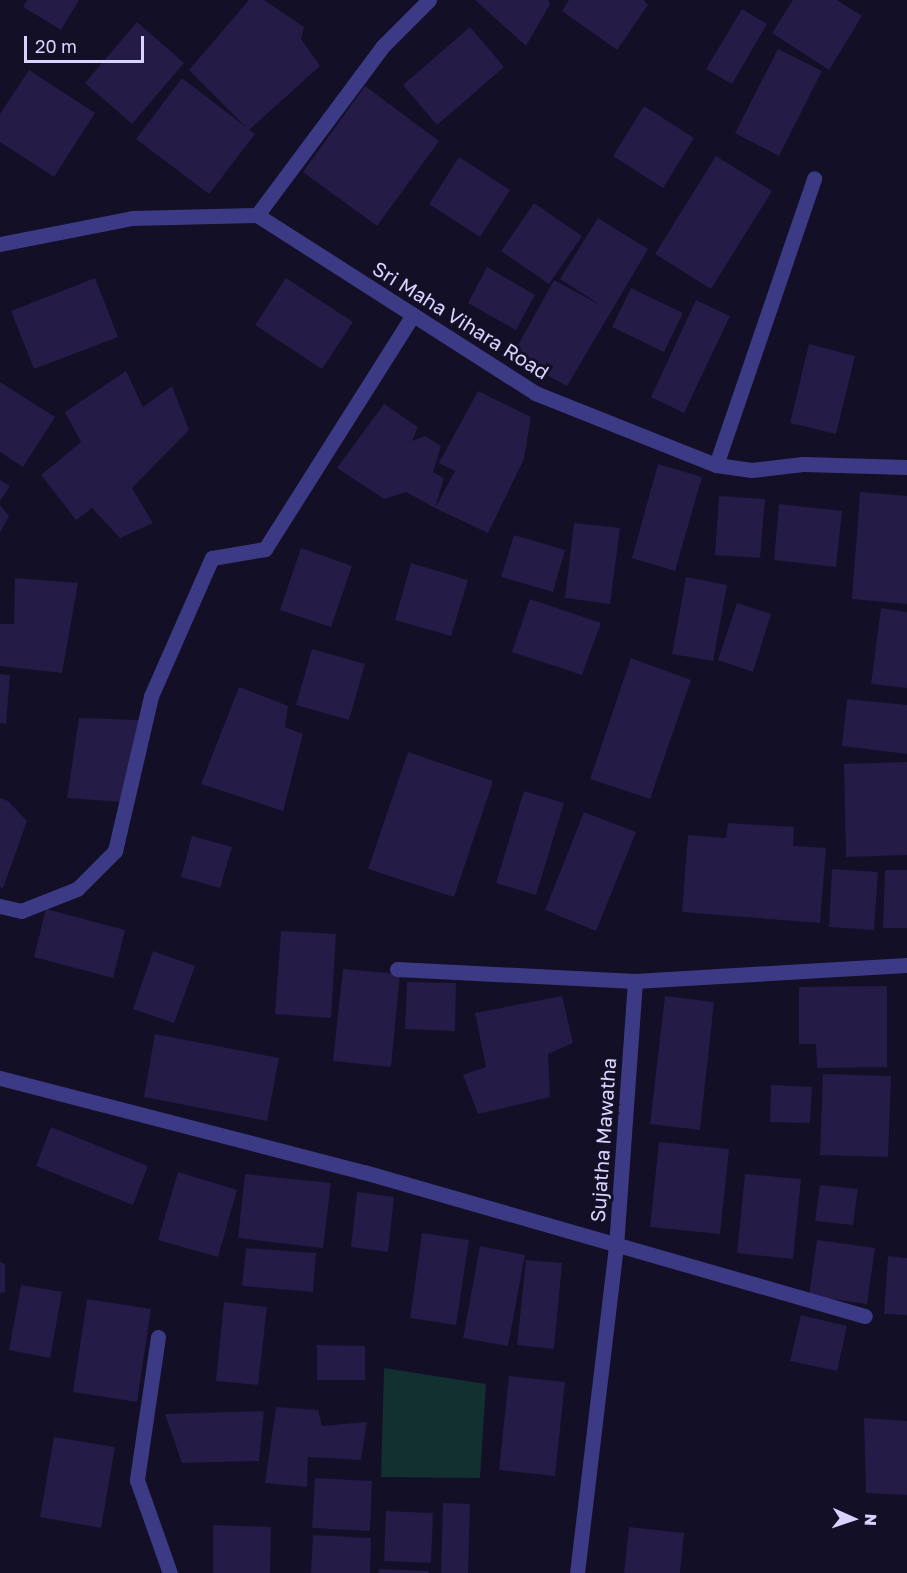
<!DOCTYPE html>
<html>
<head>
<meta charset="utf-8">
<style>
  body { margin:0 }
  #map { position:relative; width:907px; height:1573px; overflow:hidden; background:#130f26; font-family:"Golos Text",sans-serif }
  div>[style] { position:absolute }
  [style*='--x'] { left:calc(var(--x)*1px); top:calc(var(--y)*1px); width:calc(var(--w)*1px); rotate:calc(var(--a)*1deg) }
  .green>* { inset:0; background:#12302f }
  .building>* { inset:0; background:#241b47 }
  .service>* { height:15px; margin:-7.5px; padding:0 7.5px; transform-origin:7.5px; border-radius:7.5px; background:#3d3a85 }
  .minor>* { height:15px; margin:-7.5px; padding:0 7.5px; transform-origin:7.5px; border-radius:7.5px; background:#3d3a85 }
  .tertiary>* { height:15px; margin:-7.5px; padding:0 7.5px; transform-origin:7.5px; border-radius:7.5px; background:#3d3a85 }
  span { translate:-50% -50%; white-space:nowrap; text-align:center; line-height:1.15; -webkit-text-stroke:6px #130f26; paint-order:stroke }
  .street-label { font-size:20px; color:#d9d4ff }
  .north { position:absolute; left:823px; top:1489px; width:60px; height:60px; -webkit-text-stroke:4px #130f26; paint-order:stroke; rotate:93deg; font-size:16px; font-weight:700; line-height:24px; text-align:center; color:#d9d4ff }
  .north::after { content:''; display:block; margin:auto; width:21px; height:27px; background:#d9d4ff; clip-path:polygon(50% 0,100% 100%,50% 72%,0 100%) }
  .scale { position:absolute; left:24px; top:36px; width:120px; height:27px; box-sizing:border-box; border:3px solid #d9d4ff; border-top:0; padding-left:8px; font-size:18px; line-height:21px; white-space:nowrap; color:#d9d4ff; -webkit-text-stroke:4px #130f26; paint-order:stroke }
</style>
</head>
<body>
<div id="map">
  <div class="green">
    <i style="clip-path:polygon(384px 1368px,486px 1384px,480px 1478px,381px 1477px)"></i>
  </div>
  <div class="building">
    <i style="clip-path:polygon(27px 0,79px 0,61px 30px,23px 7px)"></i>
    <i style="clip-path:polygon(249px 0,264px 0,304px 27px,301px 39px,320px 66px,249px 130px,189px 70px)"></i>
    <i style="clip-path:polygon(475px 0,548px 0,550px 4px,526px 46px)"></i>
    <i style="clip-path:polygon(569px 0,644px 0,648px 5px,617px 50px,562px 11px)"></i>
    <i style="clip-path:polygon(793px 0,837px 0,862px 16px,829px 70px,772px 33px)"></i>
    <i style="clip-path:polygon(742px 9px,767px 24px,732px 84px,706px 69px)"></i>
    <i style="clip-path:polygon(137px 22px,184px 63px,132px 124px,85px 83px)"></i>
    <i style="clip-path:polygon(470px 27px,504px 67px,437px 125px,403px 85px)"></i>
    <i style="clip-path:polygon(778px 49px,822px 71px,779px 156px,735px 133px)"></i>
    <i style="clip-path:polygon(29px 70px,95px 113px,54px 177px,0 142px,0 114px)"></i>
    <i style="clip-path:polygon(182px 78px,255px 134px,209px 194px,136px 139px)"></i>
    <i style="clip-path:polygon(365px 86px,439px 141px,377px 226px,303px 172px)"></i>
    <i style="clip-path:polygon(644px 106px,694px 138px,663px 188px,613px 156px)"></i>
    <i style="clip-path:polygon(716px 156px,772px 191px,711px 289px,655px 254px)"></i>
    <i style="clip-path:polygon(459px 157px,510px 190px,480px 237px,429px 204px)"></i>
    <i style="clip-path:polygon(534px 203px,582px 236px,549px 284px,501px 251px)"></i>
    <i style="clip-path:polygon(598px 218px,648px 249px,567px 386px,512px 356px,554px 280px,602px 306px,560px 279px)"></i>
    <i style="clip-path:polygon(487px 267px,535px 295px,516px 330px,468px 303px)"></i>
    <i style="clip-path:polygon(95px 278px,118px 337px,34px 369px,11px 311px)"></i>
    <i style="clip-path:polygon(286px 278px,353px 322px,322px 369px,255px 325px)"></i>
    <i style="clip-path:polygon(631px 288px,683px 313px,664px 352px,612px 327px)"></i>
    <i style="clip-path:polygon(696px 300px,730px 316px,684px 413px,651px 397px)"></i>
    <i style="clip-path:polygon(809px 344px,855px 356px,836px 434px,790px 423px)"></i>
    <i style="clip-path:polygon(126px 371px,143px 407px,172px 386px,189px 430px,132px 488px,153px 523px,120px 538px,92px 508px,76px 520px,41px 475px,81px 442px,65px 412px)"></i>
    <i style="clip-path:polygon(0 382px,55px 417px,23px 467px,0 452px)"></i>
    <i style="clip-path:polygon(478px 391px,531px 417px,524px 459px,488px 533px,435px 508px,455px 471px,439px 463px)"></i>
    <i style="clip-path:polygon(384px 404px,418px 427px,412px 441px,425px 436px,441px 446px,433px 472px,444px 478px,435px 508px,406px 492px,384px 499px,337px 468px)"></i>
    <i style="clip-path:polygon(658px 464px,702px 477px,675px 571px,632px 558px)"></i>
    <i style="clip-path:polygon(0 480px,10px 486px,0 501px)"></i>
    <i style="clip-path:polygon(860px 492px,907px 496px,907px 604px,852px 599px)"></i>
    <i style="clip-path:polygon(719px 496px,765px 499px,760px 558px,715px 555px)"></i>
    <i style="clip-path:polygon(779px 504px,842px 511px,836px 567px,774px 560px)"></i>
    <i style="clip-path:polygon(0 505px,9px 516px,0 533px)"></i>
    <i style="clip-path:polygon(574px 523px,620px 528px,610px 604px,565px 598px)"></i>
    <i style="clip-path:polygon(514px 535px,565px 550px,553px 592px,501px 577px)"></i>
    <i style="clip-path:polygon(301px 548px,352px 566px,331px 627px,280px 610px)"></i>
    <i style="clip-path:polygon(411px 563px,468px 580px,451px 636px,395px 620px)"></i>
    <i style="clip-path:polygon(686px 577px,727px 585px,713px 661px,672px 654px)"></i>
    <i style="clip-path:polygon(15px 578px,78px 583px,62px 673px,0 666px,0 624px,14px 624px)"></i>
    <i style="clip-path:polygon(530px 599px,601px 623px,582px 675px,512px 652px)"></i>
    <i style="clip-path:polygon(737px 603px,771px 614px,753px 672px,718px 660px)"></i>
    <i style="clip-path:polygon(881px 608px,907px 612px,907px 688px,871px 684px)"></i>
    <i style="clip-path:polygon(312px 649px,365px 664px,349px 720px,296px 705px)"></i>
    <i style="clip-path:polygon(631px 658px,691px 680px,650px 799px,590px 779px)"></i>
    <i style="clip-path:polygon(0 674px,10px 675px,6px 724px,0 723px)"></i>
    <i style="clip-path:polygon(239px 687px,288px 706px,285px 727px,303px 734px,283px 811px,201px 784px)"></i>
    <i style="clip-path:polygon(847px 699px,907px 705px,907px 754px,842px 746px)"></i>
    <i style="clip-path:polygon(79px 718px,140px 720px,123px 802px,67px 798px)"></i>
    <i style="clip-path:polygon(408px 752px,493px 781px,454px 897px,368px 869px)"></i>
    <i style="clip-path:polygon(907px 762px,907px 855px,846px 857px,844px 764px)"></i>
    <i style="clip-path:polygon(524px 791px,564px 803px,536px 895px,496px 883px)"></i>
    <i style="clip-path:polygon(0 798px,8px 801px,27px 821px,3px 888px,0 887px)"></i>
    <i style="clip-path:polygon(584px 812px,636px 832px,596px 931px,545px 910px)"></i>
    <i style="clip-path:polygon(728px 823px,794px 827px,793px 846px,826px 848px,820px 923px,682px 912px,688px 835px,726px 838px)"></i>
    <i style="clip-path:polygon(192px 836px,232px 847px,220px 888px,181px 877px)"></i>
    <i style="clip-path:polygon(832px 869px,878px 872px,874px 930px,829px 927px)"></i>
    <i style="clip-path:polygon(885px 870px,907px 870px,907px 928px,883px 928px)"></i>
    <i style="clip-path:polygon(46px 909px,125px 930px,113px 978px,34px 957px)"></i>
    <i style="clip-path:polygon(281px 931px,336px 934px,331px 1018px,275px 1014px)"></i>
    <i style="clip-path:polygon(153px 951px,195px 966px,174px 1023px,133px 1009px)"></i>
    <i style="clip-path:polygon(343px 969px,400px 974px,391px 1067px,333px 1061px)"></i>
    <i style="clip-path:polygon(407px 982px,456px 983px,455px 1031px,405px 1029px)"></i>
    <i style="clip-path:polygon(887px 986px,887px 1067px,817px 1068px,816px 1044px,799px 1044px,799px 987px)"></i>
    <i style="clip-path:polygon(562px 996px,573px 1043px,548px 1054px,550px 1097px,478px 1114px,463px 1075px,486px 1067px,475px 1013px)"></i>
    <i style="clip-path:polygon(665px 996px,714px 1002px,700px 1130px,650px 1124px)"></i>
    <i style="clip-path:polygon(155px 1034px,279px 1058px,267px 1121px,144px 1097px)"></i>
    <i style="clip-path:polygon(823px 1074px,891px 1076px,888px 1157px,820px 1155px)"></i>
    <i style="clip-path:polygon(771px 1085px,812px 1087px,810px 1123px,770px 1122px)"></i>
    <i style="clip-path:polygon(51px 1127px,148px 1166px,133px 1205px,36px 1166px)"></i>
    <i style="clip-path:polygon(659px 1142px,729px 1149px,720px 1234px,650px 1227px)"></i>
    <i style="clip-path:polygon(178px 1172px,237px 1190px,218px 1257px,158px 1240px)"></i>
    <i style="clip-path:polygon(245px 1174px,331px 1183px,323px 1248px,238px 1238px)"></i>
    <i style="clip-path:polygon(745px 1174px,801px 1179px,793px 1259px,737px 1253px)"></i>
    <i style="clip-path:polygon(820px 1185px,858px 1189px,853px 1225px,815px 1221px)"></i>
    <i style="clip-path:polygon(357px 1192px,394px 1197px,388px 1252px,351px 1247px)"></i>
    <i style="clip-path:polygon(422px 1233px,469px 1240px,456px 1325px,410px 1318px)"></i>
    <i style="clip-path:polygon(817px 1240px,875px 1248px,867px 1304px,809px 1296px)"></i>
    <i style="clip-path:polygon(480px 1246px,525px 1255px,508px 1346px,463px 1338px)"></i>
    <i style="clip-path:polygon(246px 1248px,316px 1253px,313px 1292px,242px 1286px)"></i>
    <i style="clip-path:polygon(888px 1256px,907px 1258px,907px 1315px,884px 1314px)"></i>
    <i style="clip-path:polygon(526px 1260px,562px 1263px,554px 1349px,517px 1345px)"></i>
    <i style="clip-path:polygon(0 1262px,5px 1264px,5px 1292px,0 1293px)"></i>
    <i style="clip-path:polygon(21px 1285px,62px 1292px,50px 1358px,9px 1350px)"></i>
    <i style="clip-path:polygon(87px 1299px,151px 1309px,137px 1402px,73px 1392px)"></i>
    <i style="clip-path:polygon(224px 1302px,267px 1307px,258px 1385px,216px 1381px)"></i>
    <i style="clip-path:polygon(801px 1315px,847px 1326px,837px 1371px,790px 1361px)"></i>
    <i style="clip-path:polygon(317px 1345px,365px 1346px,365px 1380px,317px 1380px)"></i>
    <i style="clip-path:polygon(509px 1376px,565px 1382px,555px 1476px,499px 1470px)"></i>
    <i style="clip-path:polygon(276px 1407px,318px 1410px,322px 1426px,367px 1422px,361px 1460px,308px 1457px,307px 1487px,265px 1483px)"></i>
    <i style="clip-path:polygon(264px 1411px,259px 1461px,182px 1463px,165px 1414px)"></i>
    <i style="clip-path:polygon(864px 1418px,907px 1421px,907px 1495px,866px 1493px)"></i>
    <i style="clip-path:polygon(54px 1437px,115px 1447px,101px 1528px,40px 1517px)"></i>
    <i style="clip-path:polygon(315px 1478px,372px 1481px,370px 1531px,312px 1528px)"></i>
    <i style="clip-path:polygon(443px 1503px,470px 1504px,468px 1573px,441px 1573px)"></i>
    <i style="clip-path:polygon(386px 1511px,433px 1513px,431px 1563px,384px 1561px)"></i>
    <i style="clip-path:polygon(213px 1525px,271px 1527px,270px 1573px,213px 1573px)"></i>
    <i style="clip-path:polygon(629px 1527px,684px 1533px,680px 1573px,624px 1573px)"></i>
    <i style="clip-path:polygon(313px 1535px,371px 1538px,370px 1573px,311px 1573px)"></i>
    <i style="clip-path:polygon(379px 1569px,429px 1571px,429px 1573px,378px 1573px)"></i>
  </div>
  <div class="service">
    <i style="--x:0;--y:906;--w:22;--a:13"></i>
    <i style="--x:21;--y:911;--w:60;--a:-21.4"></i>
    <i style="--x:77;--y:889;--w:54;--a:-45"></i>
    <i style="--x:115;--y:851;--w:159;--a:-76.9"></i>
    <i style="--x:151;--y:696;--w:151;--a:-66.2"></i>
    <i style="--x:212;--y:558;--w:54;--a:-9.6"></i>
    <i style="--x:265;--y:549;--w:277;--a:-57.7"></i>
  </div>
  <div class="minor">
    <i style="--x:257;--y:215;--w:211;--a:-53.3"></i>
    <i style="--x:383;--y:46;--w:65;--a:-45"></i>
    <i style="--x:716;--y:465;--w:303;--a:-71.1"></i>
    <i style="--x:397;--y:969;--w:238;--a:2.9"></i>
    <i style="--x:0;--y:1078;--w:376;--a:14.5"></i>
    <i style="--x:364;--y:1172;--w:521;--a:16.04"></i>
    <i style="--x:158;--y:1337;--w:145;--a:98.4"></i>
    <i style="--x:137;--y:1480;--w:99;--a:70.5"></i>
    <i style="--x:577;--y:1573;--w:329;--a:-83.2"></i>
    <i style="--x:616;--y:1246;--w:266;--a:-85.9"></i>
    <i style="--x:635;--y:981;--w:272;--a:-3.4"></i>
  </div>
  <div class="tertiary">
    <i style="--x:0;--y:244;--w:135;--a:-11.1"></i>
    <i style="--x:132;--y:218;--w:125;--a:-1.4"></i>
    <i style="--x:257;--y:215;--w:330;--a:32.6"></i>
    <i style="--x:535;--y:393;--w:195;--a:21.7"></i>
    <i style="--x:716;--y:465;--w:36;--a:8"></i>
    <i style="--x:752;--y:470;--w:51;--a:-6.7"></i>
    <i style="--x:803;--y:464;--w:104;--a:1.7"></i>
  </div>
  <div class="street-label">
    <span style="left:461px;top:320px;rotate:32deg">Sri Maha Vihara Road</span>
    <span style="left:603px;top:1140px;rotate:-86deg">Sujatha Mawatha</span>
  </div>
  <div class="north">N</div>
  <div class="scale">20 m</div>
</div>
</body>
</html>
